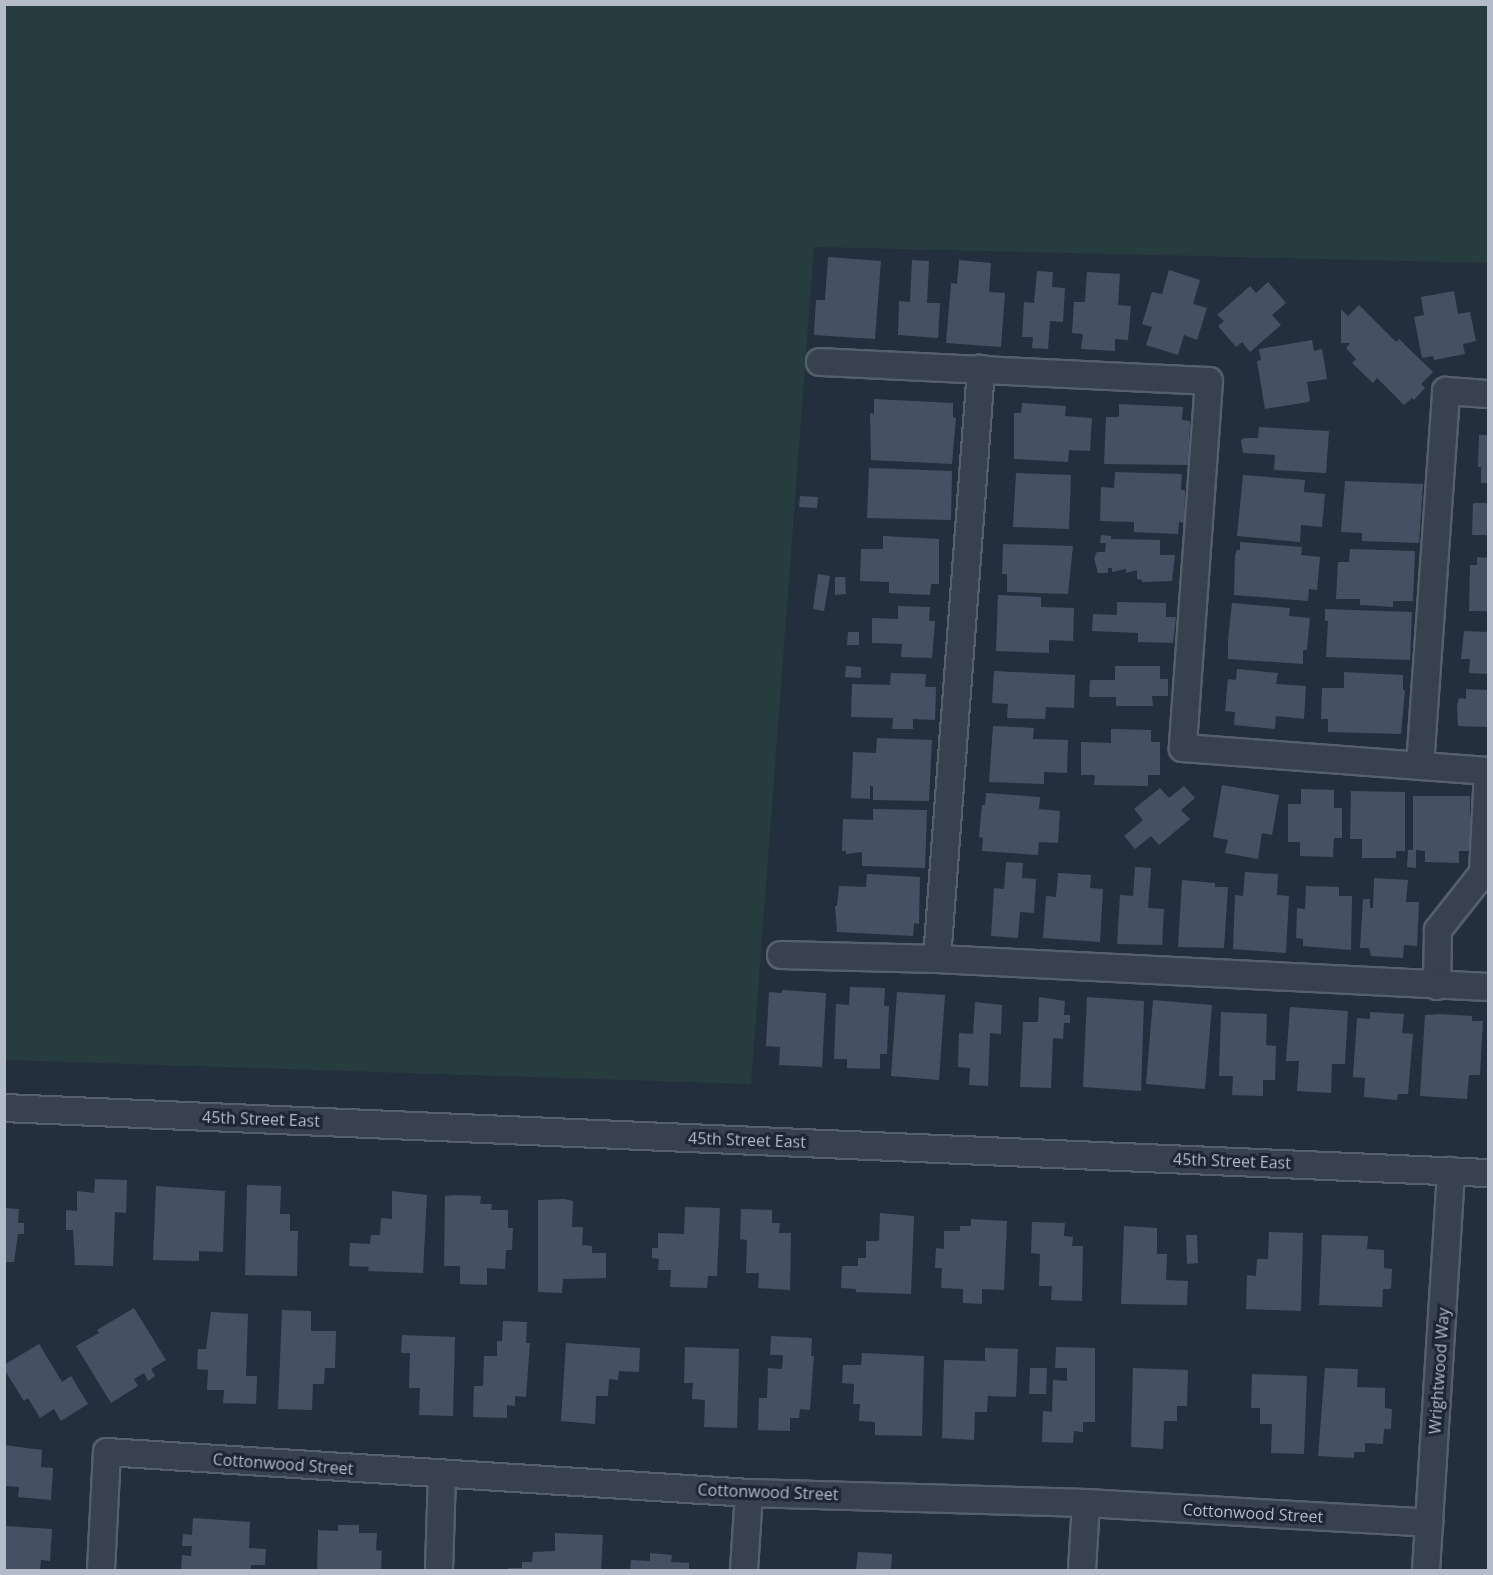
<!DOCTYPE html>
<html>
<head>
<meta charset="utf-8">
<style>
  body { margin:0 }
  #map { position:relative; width:1493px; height:1575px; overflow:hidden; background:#242f3e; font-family:"Open Sans",sans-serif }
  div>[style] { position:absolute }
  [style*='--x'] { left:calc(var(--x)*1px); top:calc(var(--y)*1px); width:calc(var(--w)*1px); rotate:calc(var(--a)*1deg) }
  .green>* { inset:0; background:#263c3f }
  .building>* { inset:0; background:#455162 }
  .roads { filter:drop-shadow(2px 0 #565f6c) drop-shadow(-2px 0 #565f6c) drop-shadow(0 2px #565f6c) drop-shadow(0 -2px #565f6c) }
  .street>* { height:26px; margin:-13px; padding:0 13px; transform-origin:13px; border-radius:13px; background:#38414e }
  span { translate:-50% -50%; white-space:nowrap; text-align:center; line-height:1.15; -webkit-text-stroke:6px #1d2633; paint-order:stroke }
  .street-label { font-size:16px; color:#b4bcc9 }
  .frame { position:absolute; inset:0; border:6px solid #b4bcc9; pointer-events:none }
</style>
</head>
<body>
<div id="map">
  <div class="green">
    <i style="clip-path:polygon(5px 4px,1488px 5px,1488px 263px,814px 247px,751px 1084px,5px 1060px)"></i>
  </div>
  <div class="building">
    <i style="clip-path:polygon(828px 257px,881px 261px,875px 339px,814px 335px,816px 300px,825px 300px)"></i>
    <i style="clip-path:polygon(912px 260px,929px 261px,927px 303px,940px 303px,938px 338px,898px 335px,899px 301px,910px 302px)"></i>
    <i style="clip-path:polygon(959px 260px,991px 263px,989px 292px,1005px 293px,1001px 347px,946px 343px,951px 283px,957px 284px)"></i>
    <i style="clip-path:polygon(1169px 270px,1200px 280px,1193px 304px,1207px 308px,1197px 340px,1184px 335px,1178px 355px,1146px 345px,1152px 327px,1142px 324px,1152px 292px,1162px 294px)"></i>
    <i style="clip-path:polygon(1037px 271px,1053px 272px,1052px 287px,1065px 288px,1063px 322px,1050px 321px,1048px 349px,1032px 348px,1033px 337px,1022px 337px,1024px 302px,1034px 303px)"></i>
    <i style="clip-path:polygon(1087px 272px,1120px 274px,1118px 305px,1131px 306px,1128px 340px,1115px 339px,1115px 351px,1081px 349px,1083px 334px,1072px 333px,1074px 302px,1085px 302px)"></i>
    <i style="clip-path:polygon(1268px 282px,1286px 303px,1272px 315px,1281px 325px,1250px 352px,1242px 342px,1236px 347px,1218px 326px,1224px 321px,1217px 315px,1250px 286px,1256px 293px)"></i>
    <i style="clip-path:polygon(1454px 291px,1458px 314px,1470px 312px,1476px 341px,1463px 344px,1465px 354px,1434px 360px,1433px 356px,1422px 358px,1414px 317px,1424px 315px,1421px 297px)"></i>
    <i style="clip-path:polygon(1359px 305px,1396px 342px,1399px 339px,1433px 372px,1421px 384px,1425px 388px,1414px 400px,1412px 398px,1404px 405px,1377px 378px,1373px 383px,1352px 363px,1356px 359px,1346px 348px,1350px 343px,1341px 343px,1341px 309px,1348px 316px)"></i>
    <i style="clip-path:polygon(1312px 340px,1314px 351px,1322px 349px,1327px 379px,1307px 382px,1310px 400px,1308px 402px,1265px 409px,1257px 361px,1261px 360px,1259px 349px)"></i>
    <i style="clip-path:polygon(874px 399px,953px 403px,953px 417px,956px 418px,952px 464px,871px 460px,870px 413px,874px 414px)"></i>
    <i style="clip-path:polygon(1022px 403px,1066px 406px,1065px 416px,1092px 418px,1090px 451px,1069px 450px,1068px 462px,1014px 459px,1014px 413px,1021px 413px)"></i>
    <i style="clip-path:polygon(1119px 404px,1183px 407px,1182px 420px,1190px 421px,1188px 465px,1104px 464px,1106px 417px,1119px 417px)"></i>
    <i style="clip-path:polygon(1259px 427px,1329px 431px,1326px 473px,1274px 470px,1275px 455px,1243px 453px,1241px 440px,1245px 438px,1258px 438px)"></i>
    <i style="clip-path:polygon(1479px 435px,1488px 435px,1488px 483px,1481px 483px,1481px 467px,1478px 467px)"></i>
    <i style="clip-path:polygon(869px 468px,952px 471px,951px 520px,867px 518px)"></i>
    <i style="clip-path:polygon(1115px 472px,1182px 474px,1181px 490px,1185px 490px,1184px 523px,1179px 522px,1178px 534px,1134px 532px,1134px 522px,1100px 521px,1101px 487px,1114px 488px)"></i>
    <i style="clip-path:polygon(1016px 473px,1071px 475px,1069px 529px,1013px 527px)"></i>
    <i style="clip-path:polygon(1243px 475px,1305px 480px,1304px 492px,1325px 494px,1322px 527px,1301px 525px,1300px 542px,1237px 536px)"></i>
    <i style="clip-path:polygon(1345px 481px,1423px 484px,1419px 543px,1362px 541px,1362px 533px,1341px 532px)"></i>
    <i style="clip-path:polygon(800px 496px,818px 497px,817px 508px,799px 507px)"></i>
    <i style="clip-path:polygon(1473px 503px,1488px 503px,1488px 535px,1472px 535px)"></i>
    <i style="clip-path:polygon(1101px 535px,1111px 536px,1111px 539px,1160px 540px,1160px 555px,1175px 555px,1172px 581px,1142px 582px,1142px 580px,1137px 579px,1137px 570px,1126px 573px,1126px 569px,1112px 572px,1112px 568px,1108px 568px,1108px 573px,1098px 573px,1094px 558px,1097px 552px,1105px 552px,1106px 543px,1100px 543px)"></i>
    <i style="clip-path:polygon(883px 536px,939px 539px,939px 584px,931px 584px,930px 595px,889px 593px,889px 582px,860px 581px,861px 549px,883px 549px)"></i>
    <i style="clip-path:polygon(1240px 542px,1302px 547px,1301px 555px,1320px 557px,1317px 590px,1309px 589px,1308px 601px,1234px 595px,1235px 555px,1237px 550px,1240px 550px)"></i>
    <i style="clip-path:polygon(1003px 544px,1073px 546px,1068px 594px,1007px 592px,1007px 574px,1002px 574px)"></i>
    <i style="clip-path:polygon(1350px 549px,1415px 551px,1413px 601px,1393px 601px,1393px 607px,1360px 605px,1360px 599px,1336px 599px,1338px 562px,1349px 562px)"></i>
    <i style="clip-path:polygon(1477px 557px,1488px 558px,1488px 611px,1469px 611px,1470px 565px,1477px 565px)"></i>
    <i style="clip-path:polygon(818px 574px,830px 576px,824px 611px,813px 609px)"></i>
    <i style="clip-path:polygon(835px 577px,845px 577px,846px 594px,835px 595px)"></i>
    <i style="clip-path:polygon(998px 595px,1041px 597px,1041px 607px,1074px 608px,1073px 641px,1049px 640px,1049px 653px,996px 651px)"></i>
    <i style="clip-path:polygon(1117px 602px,1166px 603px,1166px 617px,1176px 617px,1173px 643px,1138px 642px,1138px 633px,1092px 631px,1093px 614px,1117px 615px)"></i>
    <i style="clip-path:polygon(1232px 603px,1290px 608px,1289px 616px,1310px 618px,1307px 650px,1303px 650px,1303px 664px,1228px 659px,1228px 640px)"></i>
    <i style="clip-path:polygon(898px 606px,930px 607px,929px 621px,935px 621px,932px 658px,901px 657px,902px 644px,872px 643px,872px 618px,898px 619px)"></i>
    <i style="clip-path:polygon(1325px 609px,1412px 612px,1410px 660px,1326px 657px,1328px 621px,1325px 621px)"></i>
    <i style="clip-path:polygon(1464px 631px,1488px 632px,1488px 674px,1469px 673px,1470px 659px,1461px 659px)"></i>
    <i style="clip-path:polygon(848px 632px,859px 632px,859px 645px,847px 645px)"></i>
    <i style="clip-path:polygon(846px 666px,861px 667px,861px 678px,845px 677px)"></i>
    <i style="clip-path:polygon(1115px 666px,1160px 666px,1160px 679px,1168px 679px,1168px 696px,1152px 696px,1153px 706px,1116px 706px,1116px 697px,1089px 697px,1090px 680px,1115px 680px)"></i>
    <i style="clip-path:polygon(1237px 669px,1278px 673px,1276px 684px,1306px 686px,1304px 719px,1276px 716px,1275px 729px,1234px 725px,1235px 712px,1225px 711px,1228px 679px,1236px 680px)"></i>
    <i style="clip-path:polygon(994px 671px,1075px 675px,1074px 708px,1046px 707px,1045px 719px,1007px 718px,1008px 704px,992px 703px)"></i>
    <i style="clip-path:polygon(1344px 672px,1403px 675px,1403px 690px,1405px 690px,1401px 734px,1328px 732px,1328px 719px,1321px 719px,1322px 688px,1344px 688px)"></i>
    <i style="clip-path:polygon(891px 673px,926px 674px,925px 687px,936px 687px,935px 720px,913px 719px,913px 729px,892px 729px,893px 718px,851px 717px,852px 684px,890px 685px)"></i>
    <i style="clip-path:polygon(1466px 689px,1488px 690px,1488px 727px,1458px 726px,1457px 705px,1459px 698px,1466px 699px)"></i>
    <i style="clip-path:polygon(993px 726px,1034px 728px,1033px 739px,1068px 740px,1067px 773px,1044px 772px,1044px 784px,989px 782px)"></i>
    <i style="clip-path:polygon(1111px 729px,1151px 730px,1151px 742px,1160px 742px,1160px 775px,1148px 775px,1148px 786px,1094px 785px,1095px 775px,1081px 775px,1081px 742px,1111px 743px)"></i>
    <i style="clip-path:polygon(877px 738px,932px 740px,929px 801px,873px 800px,873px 786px,870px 786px,870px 799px,851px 798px,853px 752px,876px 753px)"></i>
    <i style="clip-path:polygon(1222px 785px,1279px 795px,1272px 835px,1262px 833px,1258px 859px,1225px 853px,1228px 840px,1213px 837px)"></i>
    <i style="clip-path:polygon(1184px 786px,1195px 798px,1181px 810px,1190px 819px,1159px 845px,1151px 836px,1135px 849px,1124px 836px,1143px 820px,1134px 809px,1160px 788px,1169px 798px)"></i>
    <i style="clip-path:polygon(1301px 789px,1334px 790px,1334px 808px,1342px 808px,1342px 838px,1334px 838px,1333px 857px,1300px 856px,1300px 842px,1288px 842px,1288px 804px,1301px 804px)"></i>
    <i style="clip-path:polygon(1351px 791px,1405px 792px,1405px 851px,1396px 851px,1396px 858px,1362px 858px,1362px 839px,1350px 839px)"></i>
    <i style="clip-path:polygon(986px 793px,1040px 797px,1039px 809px,1060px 811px,1058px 843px,1039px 842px,1038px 855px,982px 851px,983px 838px,979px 837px,982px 805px,985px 805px)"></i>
    <i style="clip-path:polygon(1413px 796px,1470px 796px,1470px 851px,1459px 851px,1459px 863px,1425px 862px,1425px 851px,1416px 850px,1416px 868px,1407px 867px,1408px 850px,1413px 850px)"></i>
    <i style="clip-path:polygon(873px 809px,927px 810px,925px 868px,862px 866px,862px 852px,846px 854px,846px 851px,842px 851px,843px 819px,873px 820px)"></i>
    <i style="clip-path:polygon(1006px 862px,1023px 863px,1022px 878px,1036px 879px,1034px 913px,1020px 912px,1018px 938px,991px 936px,994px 888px,1004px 889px)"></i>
    <i style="clip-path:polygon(1135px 867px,1151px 868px,1148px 908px,1164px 909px,1162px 945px,1117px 944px,1120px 895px,1133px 896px)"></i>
    <i style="clip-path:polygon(1245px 872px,1278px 874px,1277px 895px,1289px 896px,1286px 953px,1233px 949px,1235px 895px,1243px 896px)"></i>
    <i style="clip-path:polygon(1058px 873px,1091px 875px,1090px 888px,1103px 889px,1100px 942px,1043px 938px,1046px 896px,1056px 897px)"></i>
    <i style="clip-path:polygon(867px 874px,920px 877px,919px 924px,914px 923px,913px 936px,837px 932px,835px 906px,837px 906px,839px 886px,866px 887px)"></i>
    <i style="clip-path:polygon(1374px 878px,1408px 880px,1406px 902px,1419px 902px,1417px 946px,1404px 945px,1403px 958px,1371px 956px,1369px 948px,1360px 948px,1363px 899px,1370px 899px,1370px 908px,1373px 908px)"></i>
    <i style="clip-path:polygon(1182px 880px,1215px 883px,1215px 887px,1228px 887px,1224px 948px,1178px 947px)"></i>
    <i style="clip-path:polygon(1306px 886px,1339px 887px,1339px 896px,1352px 896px,1351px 950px,1303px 946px,1303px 939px,1296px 938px,1297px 908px,1305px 909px)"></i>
    <i style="clip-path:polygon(850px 987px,885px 988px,884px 1006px,889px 1006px,887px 1054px,880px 1054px,880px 1069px,847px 1068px,847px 1059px,834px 1059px,836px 1004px,849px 1005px)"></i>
    <i style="clip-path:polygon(782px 990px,826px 993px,822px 1067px,779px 1065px,780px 1047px,766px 1046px,769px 992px,782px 993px)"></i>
    <i style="clip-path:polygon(897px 992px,945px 995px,939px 1080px,891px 1076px)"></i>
    <i style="clip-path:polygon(1039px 997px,1065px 1001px,1064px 1015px,1070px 1015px,1070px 1023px,1064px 1023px,1063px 1039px,1053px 1038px,1051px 1088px,1020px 1087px,1023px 1022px,1038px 1022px)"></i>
    <i style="clip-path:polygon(1087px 997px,1144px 1001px,1141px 1091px,1083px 1087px)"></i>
    <i style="clip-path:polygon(1153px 1000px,1212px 1005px,1205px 1089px,1146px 1084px)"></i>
    <i style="clip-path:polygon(975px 1002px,1002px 1005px,1001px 1034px,990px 1033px,988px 1086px,969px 1085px,970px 1068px,958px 1067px,959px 1033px,973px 1034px)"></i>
    <i style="clip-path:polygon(1290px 1007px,1348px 1011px,1345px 1064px,1332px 1064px,1331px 1093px,1297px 1091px,1299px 1061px,1286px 1061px)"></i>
    <i style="clip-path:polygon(1221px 1012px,1267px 1014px,1266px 1045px,1276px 1046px,1275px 1080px,1263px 1080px,1263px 1096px,1232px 1095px,1233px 1076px,1219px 1076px)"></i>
    <i style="clip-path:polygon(1370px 1012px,1404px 1014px,1402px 1033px,1413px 1034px,1408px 1094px,1398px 1094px,1397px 1100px,1364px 1097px,1365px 1078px,1353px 1077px,1357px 1018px,1370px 1019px)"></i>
    <i style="clip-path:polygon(1440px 1014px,1472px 1016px,1472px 1021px,1483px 1021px,1480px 1075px,1469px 1075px,1467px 1099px,1420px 1096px,1425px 1015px)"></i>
    <i style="clip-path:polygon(95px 1179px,127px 1180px,126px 1213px,115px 1212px,113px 1266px,75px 1265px,73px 1230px,66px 1230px,66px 1210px,77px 1211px,77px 1191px,94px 1193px)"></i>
    <i style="clip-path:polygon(247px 1185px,281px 1186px,280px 1214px,290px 1214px,290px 1231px,298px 1231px,297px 1276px,245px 1275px)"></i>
    <i style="clip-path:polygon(156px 1186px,225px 1191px,223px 1252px,199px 1251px,199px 1261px,153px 1260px)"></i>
    <i style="clip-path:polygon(392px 1191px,427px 1195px,423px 1273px,368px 1271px,369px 1267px,349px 1266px,350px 1243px,370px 1244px,371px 1235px,380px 1235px,381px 1218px,392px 1219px)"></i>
    <i style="clip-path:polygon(456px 1195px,481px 1196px,480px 1204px,492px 1204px,491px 1210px,508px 1210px,508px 1228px,513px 1228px,512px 1250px,506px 1250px,505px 1269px,487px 1268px,487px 1285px,460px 1284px,460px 1266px,444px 1266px,445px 1196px)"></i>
    <i style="clip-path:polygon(564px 1199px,573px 1201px,572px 1227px,583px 1227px,582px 1245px,592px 1246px,592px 1253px,606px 1253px,606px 1278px,563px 1279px,562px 1293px,538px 1292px,538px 1200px)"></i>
    <i style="clip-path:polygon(685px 1207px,720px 1208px,717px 1276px,708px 1276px,707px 1288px,670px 1287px,671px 1270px,658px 1270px,659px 1259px,652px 1258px,652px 1248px,658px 1248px,658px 1233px,684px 1234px)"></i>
    <i style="clip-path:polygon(4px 1208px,19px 1209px,18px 1223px,24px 1223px,24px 1234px,18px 1234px,14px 1262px,4px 1262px)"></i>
    <i style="clip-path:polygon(741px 1209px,772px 1210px,772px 1223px,780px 1223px,779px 1233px,791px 1233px,790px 1290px,758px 1288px,759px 1273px,746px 1273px,747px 1240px,740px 1239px)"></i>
    <i style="clip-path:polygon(880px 1213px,914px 1216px,911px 1294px,856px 1292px,856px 1289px,841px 1288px,842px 1266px,858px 1266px,858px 1258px,866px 1258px,866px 1241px,879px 1241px)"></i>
    <i style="clip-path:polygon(971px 1219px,1007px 1221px,1004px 1290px,982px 1289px,982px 1304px,963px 1303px,963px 1289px,941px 1288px,942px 1268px,935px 1268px,936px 1248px,944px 1249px,944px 1231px,960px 1231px,960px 1226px,971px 1226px)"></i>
    <i style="clip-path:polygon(1032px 1222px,1065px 1223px,1064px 1236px,1073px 1237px,1072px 1246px,1083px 1246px,1082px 1301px,1051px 1300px,1052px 1286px,1039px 1286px,1040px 1254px,1031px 1253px)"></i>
    <i style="clip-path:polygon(1124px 1226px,1157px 1228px,1157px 1254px,1167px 1254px,1166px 1280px,1188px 1281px,1187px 1305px,1121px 1304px)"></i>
    <i style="clip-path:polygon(1269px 1232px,1303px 1233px,1301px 1311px,1246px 1309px,1247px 1275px,1256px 1276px,1257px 1259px,1268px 1259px)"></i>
    <i style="clip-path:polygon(1186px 1235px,1197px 1235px,1198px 1263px,1187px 1264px)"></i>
    <i style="clip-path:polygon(1322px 1235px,1368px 1236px,1367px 1249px,1384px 1250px,1384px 1268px,1392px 1269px,1391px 1289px,1383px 1289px,1382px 1307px,1319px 1305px)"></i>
    <i style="clip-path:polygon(134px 1308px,166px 1360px,151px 1369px,155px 1376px,148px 1381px,144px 1373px,134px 1379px,138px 1386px,111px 1403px,76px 1346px,99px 1333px,97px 1330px)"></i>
    <i style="clip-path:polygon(282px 1310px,311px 1311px,311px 1331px,336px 1331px,335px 1368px,325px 1368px,324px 1384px,313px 1384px,312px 1410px,278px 1409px)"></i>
    <i style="clip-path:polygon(211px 1312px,248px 1314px,246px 1376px,257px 1376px,256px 1404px,223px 1403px,224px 1390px,207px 1390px,208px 1370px,197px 1369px,198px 1349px,206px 1349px)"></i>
    <i style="clip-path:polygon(503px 1321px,527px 1322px,526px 1343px,530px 1343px,526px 1397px,515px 1396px,515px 1406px,507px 1405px,507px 1418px,473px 1417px,474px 1386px,483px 1386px,484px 1356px,497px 1356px,497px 1341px,502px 1341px)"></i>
    <i style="clip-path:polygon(402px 1335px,455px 1337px,453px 1416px,419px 1415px,420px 1388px,409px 1388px,410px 1353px,401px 1353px)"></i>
    <i style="clip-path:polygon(771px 1336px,812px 1338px,811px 1356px,814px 1356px,810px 1410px,800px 1409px,799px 1418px,790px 1418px,790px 1431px,758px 1430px,759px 1398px,767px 1398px,768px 1368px,782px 1369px,783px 1355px,770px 1355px)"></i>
    <i style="clip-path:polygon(566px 1343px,640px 1348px,639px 1372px,619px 1371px,618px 1380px,609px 1379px,608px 1396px,596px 1396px,595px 1424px,561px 1421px)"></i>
    <i style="clip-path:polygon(39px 1344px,62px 1382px,71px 1376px,88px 1404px,61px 1421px,54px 1409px,40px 1418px,28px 1398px,24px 1401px,4px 1369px,4px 1365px)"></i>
    <i style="clip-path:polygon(685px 1347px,739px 1349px,737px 1428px,704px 1427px,705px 1400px,692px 1399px,693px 1383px,684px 1383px)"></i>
    <i style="clip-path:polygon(1056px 1347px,1095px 1348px,1095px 1422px,1083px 1422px,1083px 1432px,1074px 1431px,1073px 1443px,1042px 1442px,1043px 1411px,1052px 1412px,1053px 1380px,1067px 1381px,1067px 1368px,1055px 1368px)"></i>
    <i style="clip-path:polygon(985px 1348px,1018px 1349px,1016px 1397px,988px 1396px,987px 1412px,975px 1412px,974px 1440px,942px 1438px,944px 1360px,985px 1361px)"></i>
    <i style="clip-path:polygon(862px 1353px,924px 1356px,922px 1436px,875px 1435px,875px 1422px,859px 1421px,860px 1404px,853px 1404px,854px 1384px,842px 1383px,843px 1365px,861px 1365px)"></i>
    <i style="clip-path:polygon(1030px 1368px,1047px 1368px,1046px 1394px,1029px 1394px)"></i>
    <i style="clip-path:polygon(1133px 1368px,1188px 1370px,1187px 1406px,1177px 1406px,1177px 1421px,1164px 1421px,1163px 1449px,1131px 1447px)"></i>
    <i style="clip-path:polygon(1325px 1368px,1358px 1369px,1357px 1387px,1385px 1388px,1385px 1408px,1392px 1409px,1391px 1429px,1384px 1429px,1383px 1444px,1365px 1443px,1365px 1452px,1354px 1452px,1354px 1458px,1318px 1456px)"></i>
    <i style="clip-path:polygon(1252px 1374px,1307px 1376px,1304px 1454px,1271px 1453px,1272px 1424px,1260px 1424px,1260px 1408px,1251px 1408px)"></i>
    <i style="clip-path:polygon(4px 1445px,42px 1450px,41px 1467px,53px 1468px,51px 1500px,18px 1497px,19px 1487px,4px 1486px)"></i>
    <i style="clip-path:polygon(193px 1518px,250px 1522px,249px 1548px,266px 1549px,265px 1565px,251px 1565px,251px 1570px,181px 1570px,182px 1555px,191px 1556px,192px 1546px,182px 1546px,183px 1534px,192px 1535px)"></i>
    <i style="clip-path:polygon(338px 1525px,359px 1525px,359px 1533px,377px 1533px,376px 1550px,382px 1551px,381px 1570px,317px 1570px,318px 1530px,338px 1531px)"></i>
    <i style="clip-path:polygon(4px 1526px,52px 1529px,50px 1561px,41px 1560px,40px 1570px,4px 1570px)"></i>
    <i style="clip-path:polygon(555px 1533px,603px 1535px,601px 1570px,508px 1570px,508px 1568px,522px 1568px,522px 1562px,532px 1562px,533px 1552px,555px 1551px)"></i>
    <i style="clip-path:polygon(858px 1552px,892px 1554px,891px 1570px,856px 1570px)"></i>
    <i style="clip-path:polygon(650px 1553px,672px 1555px,671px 1562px,689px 1563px,689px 1570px,630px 1570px,631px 1560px,650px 1561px)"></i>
  </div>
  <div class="roads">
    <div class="street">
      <i style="--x:820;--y:362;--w:389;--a:2.8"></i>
      <i style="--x:1209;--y:381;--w:368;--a:94.1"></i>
      <i style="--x:1183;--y:748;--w:306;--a:4.3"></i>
      <i style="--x:1488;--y:771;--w:102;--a:92.8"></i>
      <i style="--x:1483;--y:873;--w:73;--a:128.3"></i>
      <i style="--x:1438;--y:930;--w:56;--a:91"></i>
      <i style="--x:1420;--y:766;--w:376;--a:-86"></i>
      <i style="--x:1446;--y:391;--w:42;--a:4.1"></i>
      <i style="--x:781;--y:955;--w:156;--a:1.5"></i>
      <i style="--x:937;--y:959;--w:552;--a:2.91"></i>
      <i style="--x:937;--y:959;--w:592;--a:-85.73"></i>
      <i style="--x:4;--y:1108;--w:1485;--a:2.51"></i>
      <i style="--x:101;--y:1570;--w:118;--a:-87.1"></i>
      <i style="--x:107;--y:1452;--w:643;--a:3.65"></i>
      <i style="--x:749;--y:1493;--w:337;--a:1.7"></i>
      <i style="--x:1086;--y:1503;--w:344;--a:3.3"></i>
      <i style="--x:439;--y:1570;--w:95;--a:-88.2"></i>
      <i style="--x:744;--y:1570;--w:77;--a:-86.3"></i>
      <i style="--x:1082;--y:1570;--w:67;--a:-86.6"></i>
      <i style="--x:1426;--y:1570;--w:400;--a:-86.4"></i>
    </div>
  </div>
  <div class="street-label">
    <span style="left:261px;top:1119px;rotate:2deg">45th Street East</span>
    <span style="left:747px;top:1140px;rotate:2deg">45th Street East</span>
    <span style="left:1232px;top:1161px;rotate:2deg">45th Street East</span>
    <span style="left:1439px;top:1371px;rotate:-86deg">Wrightwood Way</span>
    <span style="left:283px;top:1464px;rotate:4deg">Cottonwood Street</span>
    <span style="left:768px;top:1492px;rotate:2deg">Cottonwood Street</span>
    <span style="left:1253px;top:1513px;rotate:3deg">Cottonwood Street</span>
  </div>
  <div class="frame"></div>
</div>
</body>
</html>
